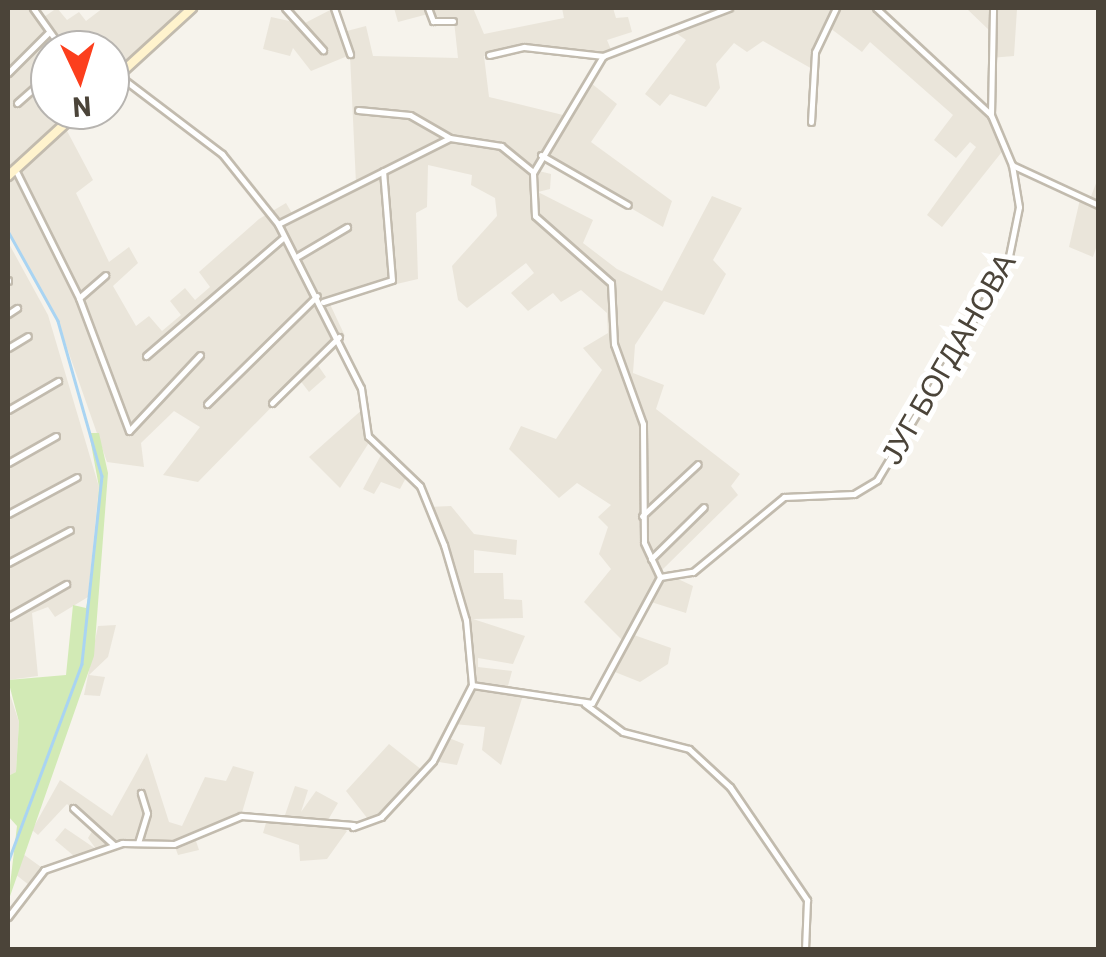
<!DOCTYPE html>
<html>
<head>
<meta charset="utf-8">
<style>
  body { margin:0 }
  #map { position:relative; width:1106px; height:957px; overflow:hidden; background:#f6f3ec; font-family:Barlow,sans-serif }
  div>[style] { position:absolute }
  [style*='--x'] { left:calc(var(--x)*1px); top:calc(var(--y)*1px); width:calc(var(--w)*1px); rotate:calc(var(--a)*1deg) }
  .residential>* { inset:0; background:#eae5da }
  .green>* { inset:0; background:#d2eab5 }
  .stream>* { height:2.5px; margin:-1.25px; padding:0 1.25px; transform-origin:1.25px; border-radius:1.25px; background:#a9d4f2 }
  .roads { filter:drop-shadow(2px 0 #c2bbae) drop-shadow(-2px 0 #c2bbae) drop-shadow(0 2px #c2bbae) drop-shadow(0 -2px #c2bbae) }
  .minor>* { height:5px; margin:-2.5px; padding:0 2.5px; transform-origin:2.5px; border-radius:2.5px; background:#fff }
  .secondary>* { height:8px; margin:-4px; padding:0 4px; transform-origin:4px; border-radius:4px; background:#fff3cd }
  span { translate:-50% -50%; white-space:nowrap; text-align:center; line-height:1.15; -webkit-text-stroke:10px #fff; paint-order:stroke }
  .street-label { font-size:30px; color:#4b4439 }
  .frame { position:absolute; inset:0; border:10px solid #4b4439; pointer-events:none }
  .north { position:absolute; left:30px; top:30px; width:100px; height:100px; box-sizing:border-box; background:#fff; border:2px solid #b7b4b0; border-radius:50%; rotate:176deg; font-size:28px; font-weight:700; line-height:40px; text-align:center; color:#4b4439 }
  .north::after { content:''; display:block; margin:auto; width:35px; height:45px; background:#fc3f1d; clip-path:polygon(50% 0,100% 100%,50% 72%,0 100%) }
</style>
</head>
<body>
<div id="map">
  <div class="residential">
    <i style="clip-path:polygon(8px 8px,33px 8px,41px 19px,57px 8px,67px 20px,79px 12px,86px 21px,103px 8px,192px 8px,110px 83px,110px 50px,50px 50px,50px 110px,80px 110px,19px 167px,66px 129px,93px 180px,76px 193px,109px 262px,129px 247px,138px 263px,113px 286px,136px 326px,149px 316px,162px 331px,181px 315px,170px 301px,185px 288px,195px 300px,210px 287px,199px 272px,259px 219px,286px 203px,293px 215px,356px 184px,350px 55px,311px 71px,293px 48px,290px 56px,263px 49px,271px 17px,303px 24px,334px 8px,347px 31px,366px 26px,373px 56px,458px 58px,454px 21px,428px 14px,398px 22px,394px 8px,473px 8px,484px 34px,564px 18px,562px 8px,613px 8px,616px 18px,628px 17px,632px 32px,607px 40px,612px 52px,603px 56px,524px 47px,484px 56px,489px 97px,563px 115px,586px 79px,617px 104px,591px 142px,672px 201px,663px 227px,546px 158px,539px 171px,551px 174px,550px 189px,538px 192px,593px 220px,583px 243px,617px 269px,662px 291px,712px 196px,742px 208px,713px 260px,726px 274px,704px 315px,664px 301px,635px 345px,633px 373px,664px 385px,656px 409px,740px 474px,731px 486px,738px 495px,661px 571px,693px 586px,686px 613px,651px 602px,634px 635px,671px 648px,668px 664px,640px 682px,610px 670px,623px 641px,584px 602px,611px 569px,599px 554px,608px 527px,598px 517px,611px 505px,577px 483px,559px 498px,509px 449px,521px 426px,556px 439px,602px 370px,583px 348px,608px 333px,607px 313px,581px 290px,561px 302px,553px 293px,528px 311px,511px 293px,534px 273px,526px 263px,467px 308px,458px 300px,452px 266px,497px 216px,495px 198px,471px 185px,472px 175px,428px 165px,427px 207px,416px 213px,418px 279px,328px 300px,345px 336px,317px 364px,326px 377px,309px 392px,299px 379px,198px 482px,163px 475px,200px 427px,174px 411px,141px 443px,144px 467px,107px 462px,58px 322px,8px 230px)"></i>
    <i style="clip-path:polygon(729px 8px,876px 8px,991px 115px,1005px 148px,942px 227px,927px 215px,976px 147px,970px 142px,956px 158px,934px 140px,953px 115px,870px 42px,862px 52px,826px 25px,814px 70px,763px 41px,747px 52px,734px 43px,716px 64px,720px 88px,706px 107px,670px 94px,660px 106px,645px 94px,686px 40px,673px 31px)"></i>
    <i style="clip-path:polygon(966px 8px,1017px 9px,1014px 56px,990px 58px,990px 31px)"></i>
    <i style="clip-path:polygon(1098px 178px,1098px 242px,1093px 257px,1069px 247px,1081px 195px,1090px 199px)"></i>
    <i style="clip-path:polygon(8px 242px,48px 315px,99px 487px,88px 597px,55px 617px,48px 607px,32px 613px,38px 676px,8px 680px)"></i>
    <i style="clip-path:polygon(364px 408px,370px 441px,340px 488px,309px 457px)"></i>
    <i style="clip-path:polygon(381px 455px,409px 472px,400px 489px,381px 482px,374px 494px,363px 489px)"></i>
    <i style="clip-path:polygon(451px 506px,474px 534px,517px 540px,516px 555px,474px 550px,474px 573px,503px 573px,504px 599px,522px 600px,523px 618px,473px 619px,525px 636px,513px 664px,478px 658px,478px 667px,512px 671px,508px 686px,525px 689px,501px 765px,482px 750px,485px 727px,454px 724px,449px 738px,464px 744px,457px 765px,433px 761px,371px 823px,346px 791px,389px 744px,422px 770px,468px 685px,465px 621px,428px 507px)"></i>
    <i style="clip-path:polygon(116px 625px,108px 657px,89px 675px,105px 677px,100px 696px,84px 695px,98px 626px)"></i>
    <i style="clip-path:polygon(8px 689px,19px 722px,16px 772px,8px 776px)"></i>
    <i style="clip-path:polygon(147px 753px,169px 822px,182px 826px,205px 777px,226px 781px,233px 766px,254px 772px,241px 816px,194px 835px,199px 850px,178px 855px,174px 844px,122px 843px,44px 870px,29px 885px,15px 874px,23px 854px,41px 867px,74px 856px,55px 840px,65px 828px,96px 849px,88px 838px,94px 828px,67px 804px,38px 835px,32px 830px,60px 780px,112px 816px)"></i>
    <i style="clip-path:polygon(295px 786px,308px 790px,301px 812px,316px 791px,338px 803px,328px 820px,347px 831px,327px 859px,300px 861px,299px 845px,263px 833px,268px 816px,285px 815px)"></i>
  </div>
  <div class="green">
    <i style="clip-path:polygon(89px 433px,99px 433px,108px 473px,94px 656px,8px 902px,17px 826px,8px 816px,8px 776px,16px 772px,19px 722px,8px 680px,66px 675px,73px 605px,86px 608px,91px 583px,99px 487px)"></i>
  </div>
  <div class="stream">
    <i style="--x:8;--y:231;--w:103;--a:60.9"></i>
    <i style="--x:58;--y:321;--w:161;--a:74.2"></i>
    <i style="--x:102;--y:476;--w:189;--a:96.1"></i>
    <i style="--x:82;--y:664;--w:212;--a:110.4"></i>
  </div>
  <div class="roads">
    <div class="minor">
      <i style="--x:33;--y:8;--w:52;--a:54.5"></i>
      <i style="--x:285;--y:8;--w:57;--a:47.9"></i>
      <i style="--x:334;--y:8;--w:49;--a:70.8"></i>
      <i style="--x:428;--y:8;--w:14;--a:69"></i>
      <i style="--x:433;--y:21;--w:20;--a:0"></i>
      <i style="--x:876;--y:8;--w:157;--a:42.9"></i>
      <i style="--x:991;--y:115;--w:54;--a:67.2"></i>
      <i style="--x:1012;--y:165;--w:95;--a:24.9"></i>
      <i style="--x:489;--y:55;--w:36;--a:-13"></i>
      <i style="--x:524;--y:47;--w:80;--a:6.5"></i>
      <i style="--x:8;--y:73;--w:58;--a:-45"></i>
      <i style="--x:118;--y:75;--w:131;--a:37.2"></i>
      <i style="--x:222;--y:154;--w:90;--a:51.3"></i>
      <i style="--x:278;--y:224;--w:184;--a:63.2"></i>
      <i style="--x:361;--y:388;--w:49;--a:81.7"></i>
      <i style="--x:368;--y:436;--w:72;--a:43.9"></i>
      <i style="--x:420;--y:486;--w:64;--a:67.9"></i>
      <i style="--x:444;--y:545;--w:78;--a:73.7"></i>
      <i style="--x:466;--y:620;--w:65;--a:84.7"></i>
      <i style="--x:472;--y:685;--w:85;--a:117.2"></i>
      <i style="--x:433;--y:761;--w:76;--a:132.9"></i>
      <i style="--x:381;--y:817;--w:30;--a:160"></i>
      <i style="--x:17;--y:103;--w:44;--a:-41.3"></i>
      <i style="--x:358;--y:110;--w:52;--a:5.5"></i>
      <i style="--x:410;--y:115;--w:46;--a:29.9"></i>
      <i style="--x:991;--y:115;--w:107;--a:-88.9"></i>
      <i style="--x:811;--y:122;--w:70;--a:-86.7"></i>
      <i style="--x:815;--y:52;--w:49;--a:-64.5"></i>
      <i style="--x:541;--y:155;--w:100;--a:29.9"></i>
      <i style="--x:15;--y:169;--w:144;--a:63.6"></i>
      <i style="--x:79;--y:298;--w:142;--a:69.4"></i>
      <i style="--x:129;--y:431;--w:104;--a:-46.9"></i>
      <i style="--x:278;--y:224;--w:192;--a:-26.6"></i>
      <i style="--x:450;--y:138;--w:52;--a:8.9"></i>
      <i style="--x:501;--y:146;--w:41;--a:39.1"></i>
      <i style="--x:298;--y:256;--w:57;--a:-30.6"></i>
      <i style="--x:8;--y:280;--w:1;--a:90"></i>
      <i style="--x:79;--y:298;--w:35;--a:-41"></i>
      <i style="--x:323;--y:302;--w:72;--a:-17.7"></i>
      <i style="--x:392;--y:280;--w:109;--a:-94.7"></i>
      <i style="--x:8;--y:314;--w:11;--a:-34"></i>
      <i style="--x:8;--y:348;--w:23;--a:-31"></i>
      <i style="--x:146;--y:356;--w:182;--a:-40.8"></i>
      <i style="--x:272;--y:403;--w:94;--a:-44.6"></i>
      <i style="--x:207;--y:404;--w:154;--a:-44.5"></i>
      <i style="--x:8;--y:410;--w:58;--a:-30.1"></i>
      <i style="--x:8;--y:463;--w:55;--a:-29.4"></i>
      <i style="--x:8;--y:514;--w:78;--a:-28.2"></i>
      <i style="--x:642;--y:516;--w:76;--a:-42.9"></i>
      <i style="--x:651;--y:559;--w:74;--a:-44.5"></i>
      <i style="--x:8;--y:563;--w:70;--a:-28"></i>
      <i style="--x:660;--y:577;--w:38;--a:-115"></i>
      <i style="--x:644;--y:542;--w:118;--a:-90.5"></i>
      <i style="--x:643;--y:424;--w:85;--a:-109.9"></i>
      <i style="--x:614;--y:344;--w:61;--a:-92.8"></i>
      <i style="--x:611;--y:283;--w:101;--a:-138.6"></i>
      <i style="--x:535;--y:216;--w:43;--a:-92.7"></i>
      <i style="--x:533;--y:173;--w:136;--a:-59.1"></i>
      <i style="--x:603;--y:56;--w:135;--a:-20.9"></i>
      <i style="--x:660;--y:577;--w:33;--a:-9"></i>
      <i style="--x:693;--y:572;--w:118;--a:-39.5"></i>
      <i style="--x:784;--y:497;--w:70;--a:-2.5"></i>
      <i style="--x:854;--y:494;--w:27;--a:-31"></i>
      <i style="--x:877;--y:480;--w:255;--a:-59.1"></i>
      <i style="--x:1008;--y:261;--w:55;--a:-78.5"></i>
      <i style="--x:1019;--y:207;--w:43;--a:-99.5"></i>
      <i style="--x:8;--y:617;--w:67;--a:-29.6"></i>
      <i style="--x:472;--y:685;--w:121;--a:8.5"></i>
      <i style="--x:592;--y:703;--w:143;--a:-61.6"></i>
      <i style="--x:585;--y:704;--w:47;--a:36.4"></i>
      <i style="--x:623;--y:732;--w:68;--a:14.4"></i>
      <i style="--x:689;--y:749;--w:56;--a:42.8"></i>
      <i style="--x:730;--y:787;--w:137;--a:55.7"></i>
      <i style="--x:807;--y:900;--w:50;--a:92.3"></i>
      <i style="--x:73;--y:808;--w:55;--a:42.1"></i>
      <i style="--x:138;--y:843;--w:31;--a:-73"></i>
      <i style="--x:147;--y:813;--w:21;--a:-107"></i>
      <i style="--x:8;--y:917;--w:59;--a:-52.5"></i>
      <i style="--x:44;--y:870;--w:83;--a:-19.1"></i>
      <i style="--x:122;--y:843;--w:52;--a:1.1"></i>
      <i style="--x:174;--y:844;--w:73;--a:-22.7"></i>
      <i style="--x:241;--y:816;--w:113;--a:4.6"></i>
    </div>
    <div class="secondary">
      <i style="--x:110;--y:83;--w:111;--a:-42.4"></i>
      <i style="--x:8;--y:176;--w:98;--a:-42.5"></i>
    </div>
  </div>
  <div class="street-label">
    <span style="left:947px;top:358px;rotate:-60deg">ЈУГ БОГДАНОВА</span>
  </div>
  <div class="frame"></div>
  <div class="north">N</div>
</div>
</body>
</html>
